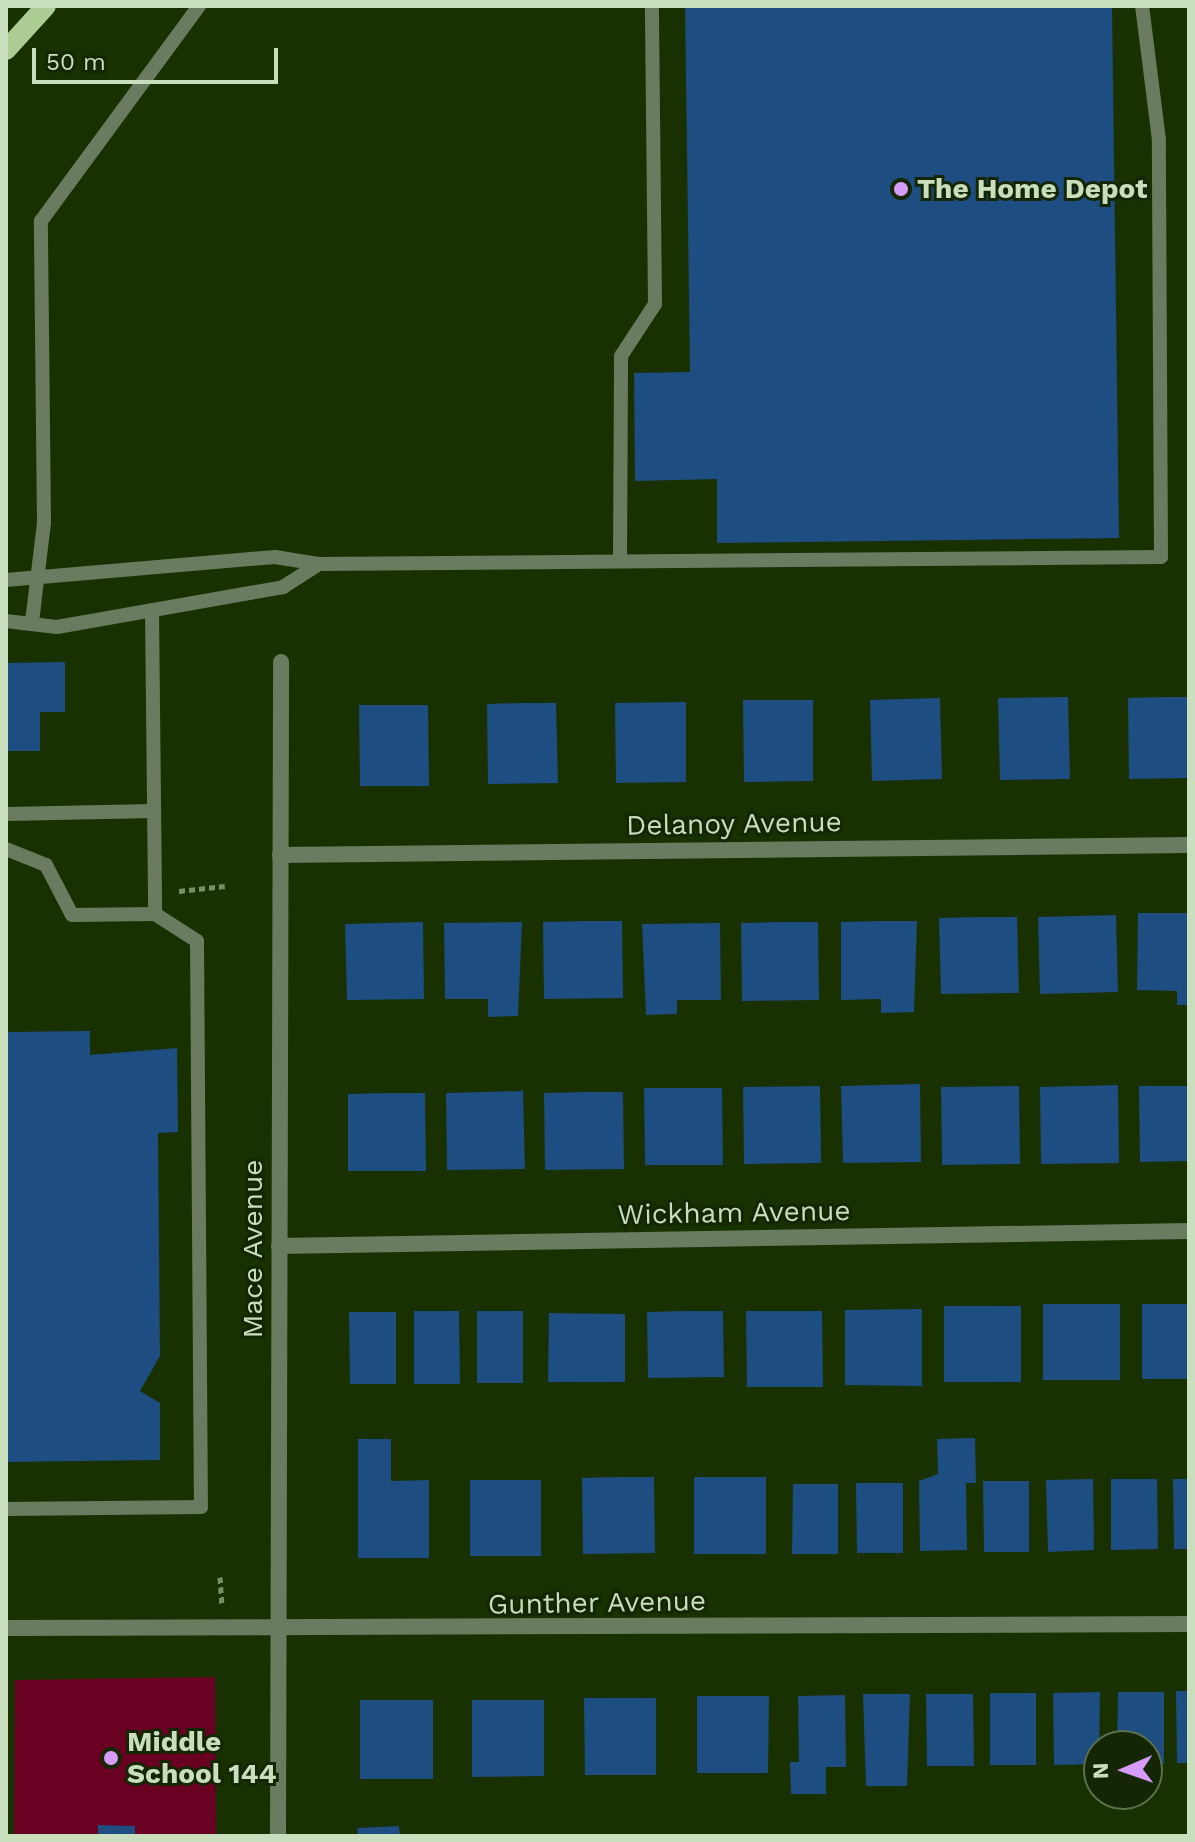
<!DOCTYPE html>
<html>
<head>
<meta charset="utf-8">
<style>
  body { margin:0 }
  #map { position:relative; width:1195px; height:1842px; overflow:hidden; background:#193100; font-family:"Work Sans",sans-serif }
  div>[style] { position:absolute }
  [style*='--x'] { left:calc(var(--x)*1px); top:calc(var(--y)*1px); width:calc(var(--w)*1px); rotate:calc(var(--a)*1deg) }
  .green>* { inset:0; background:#680122 }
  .building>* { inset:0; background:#1d4d81 }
  .path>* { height:5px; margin-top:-2.5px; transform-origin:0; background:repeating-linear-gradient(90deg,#799067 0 6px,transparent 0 10px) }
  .service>* { height:14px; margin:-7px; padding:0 7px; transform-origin:7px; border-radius:7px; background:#6a7b5f }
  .minor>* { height:16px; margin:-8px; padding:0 8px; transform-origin:8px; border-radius:8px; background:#6a7b5f }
  .primary>* { height:20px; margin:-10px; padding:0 10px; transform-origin:10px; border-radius:10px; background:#abcd93 }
  .dots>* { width:22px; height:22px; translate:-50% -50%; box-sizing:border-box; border:4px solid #142604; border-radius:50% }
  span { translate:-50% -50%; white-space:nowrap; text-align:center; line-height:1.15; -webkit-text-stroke:6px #142604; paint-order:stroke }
  .poi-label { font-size:28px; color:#c9debc; font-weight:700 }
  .left { translate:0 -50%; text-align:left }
  .street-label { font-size:28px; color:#c9debc }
  .frame { position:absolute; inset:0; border:8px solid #c9debc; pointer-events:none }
  .north { position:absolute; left:1083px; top:1730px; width:80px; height:80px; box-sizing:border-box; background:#142604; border:2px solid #5c704e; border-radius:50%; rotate:268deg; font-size:22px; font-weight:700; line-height:32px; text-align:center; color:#c9debc }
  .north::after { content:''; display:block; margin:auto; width:28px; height:36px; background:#d79bf9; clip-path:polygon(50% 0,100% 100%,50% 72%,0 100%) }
  .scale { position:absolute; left:32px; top:48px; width:246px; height:36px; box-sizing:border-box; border:4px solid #c9debc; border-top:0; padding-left:10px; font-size:24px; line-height:28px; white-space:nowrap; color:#c9debc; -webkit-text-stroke:6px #142604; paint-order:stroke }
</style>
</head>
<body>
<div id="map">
  <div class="green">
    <i style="clip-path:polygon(215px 1677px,216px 1836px,14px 1836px,15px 1680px)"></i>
  </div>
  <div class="building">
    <i style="clip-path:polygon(685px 6px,1112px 6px,1119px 538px,717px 543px,717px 479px,635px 481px,634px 373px,690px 372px)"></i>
    <i style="clip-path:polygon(65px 662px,65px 712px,40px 712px,40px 751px,6px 751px,6px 663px)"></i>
    <i style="clip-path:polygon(1068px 697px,1070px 779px,1000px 780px,998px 698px)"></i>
    <i style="clip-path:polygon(1163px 697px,1189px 697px,1189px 778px,1129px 779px,1128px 698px)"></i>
    <i style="clip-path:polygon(940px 698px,942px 779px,872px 781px,870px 700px)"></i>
    <i style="clip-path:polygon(743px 700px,813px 700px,813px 781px,744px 782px)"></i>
    <i style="clip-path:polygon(686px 702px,686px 782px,616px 783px,615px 703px)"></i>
    <i style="clip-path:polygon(522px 703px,556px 703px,558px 783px,488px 784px,487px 704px)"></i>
    <i style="clip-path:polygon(359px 705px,428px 705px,429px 786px,360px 786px)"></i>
    <i style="clip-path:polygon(1138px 913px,1189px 913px,1189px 1005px,1177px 1005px,1177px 991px,1137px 990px)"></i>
    <i style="clip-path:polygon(1116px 915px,1118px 992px,1040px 994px,1038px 917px)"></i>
    <i style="clip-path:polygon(979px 917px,1017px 917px,1019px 993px,941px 994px,939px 918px)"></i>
    <i style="clip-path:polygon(583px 921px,622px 921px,623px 998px,544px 999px,543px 922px)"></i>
    <i style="clip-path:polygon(881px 921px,917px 921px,914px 1012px,881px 1013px,881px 999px,841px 1000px,841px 922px)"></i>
    <i style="clip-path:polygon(423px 922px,424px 999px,347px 1000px,345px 924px)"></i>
    <i style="clip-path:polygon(522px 922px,518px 1016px,488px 1017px,488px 999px,445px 999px,444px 923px)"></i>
    <i style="clip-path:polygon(783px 922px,818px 922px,819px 1000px,742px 1001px,741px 923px)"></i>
    <i style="clip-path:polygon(720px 923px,721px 1000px,677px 1000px,677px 1014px,646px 1015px,642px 924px)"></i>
    <i style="clip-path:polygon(90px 1031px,90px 1055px,177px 1048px,178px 1132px,158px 1133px,160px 1356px,140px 1391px,160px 1403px,160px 1460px,6px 1462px,6px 1032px)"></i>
    <i style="clip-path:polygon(920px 1084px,921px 1162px,843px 1163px,841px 1086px)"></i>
    <i style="clip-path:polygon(1118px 1085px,1119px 1163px,1041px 1164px,1040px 1087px)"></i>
    <i style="clip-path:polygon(820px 1086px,821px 1163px,744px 1164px,743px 1087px)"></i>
    <i style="clip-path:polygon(1019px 1086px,1020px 1164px,942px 1165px,941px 1087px)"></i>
    <i style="clip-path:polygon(1139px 1086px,1189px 1086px,1189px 1161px,1140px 1162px)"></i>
    <i style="clip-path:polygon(644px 1088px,722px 1088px,723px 1165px,645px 1165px)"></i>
    <i style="clip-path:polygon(523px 1091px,525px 1169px,447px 1170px,446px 1093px)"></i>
    <i style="clip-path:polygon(585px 1092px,623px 1092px,624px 1169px,545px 1170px,544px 1093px)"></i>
    <i style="clip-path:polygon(386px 1093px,425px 1093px,426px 1171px,348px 1171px,348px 1094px)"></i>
    <i style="clip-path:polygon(1043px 1304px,1120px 1304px,1120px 1380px,1043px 1380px)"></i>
    <i style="clip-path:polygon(1142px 1304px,1189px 1304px,1189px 1379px,1142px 1379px)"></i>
    <i style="clip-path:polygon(944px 1306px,1021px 1306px,1021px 1382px,944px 1382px)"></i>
    <i style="clip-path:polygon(922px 1309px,922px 1386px,845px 1385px,845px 1310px)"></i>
    <i style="clip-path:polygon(414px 1311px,459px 1311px,460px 1384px,414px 1384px)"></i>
    <i style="clip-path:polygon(477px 1311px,523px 1311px,523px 1383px,477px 1383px)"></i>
    <i style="clip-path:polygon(685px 1311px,723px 1311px,724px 1377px,648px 1378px,647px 1312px)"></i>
    <i style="clip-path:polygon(746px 1311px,822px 1311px,823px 1387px,747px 1387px)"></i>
    <i style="clip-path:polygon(349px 1312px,396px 1312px,396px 1384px,350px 1384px)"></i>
    <i style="clip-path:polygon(549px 1313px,625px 1314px,625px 1382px,548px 1382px)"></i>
    <i style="clip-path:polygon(975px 1438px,976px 1483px,966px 1483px,967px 1550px,920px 1551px,919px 1481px,938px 1474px,937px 1439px)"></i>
    <i style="clip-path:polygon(358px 1439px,391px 1439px,391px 1481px,429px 1480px,429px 1558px,358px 1558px)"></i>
    <i style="clip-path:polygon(618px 1477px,654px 1477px,655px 1553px,583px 1554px,582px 1478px)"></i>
    <i style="clip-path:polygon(694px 1477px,766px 1477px,766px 1554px,694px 1554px)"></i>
    <i style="clip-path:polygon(1093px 1479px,1094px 1550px,1048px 1552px,1046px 1480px)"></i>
    <i style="clip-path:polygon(1111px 1479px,1157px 1479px,1158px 1549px,1111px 1550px)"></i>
    <i style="clip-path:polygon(1173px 1479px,1189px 1479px,1189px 1549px,1174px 1549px)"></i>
    <i style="clip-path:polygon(470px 1480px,541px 1480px,541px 1556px,470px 1556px)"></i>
    <i style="clip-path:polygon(983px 1481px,1029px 1481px,1029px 1552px,984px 1552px)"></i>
    <i style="clip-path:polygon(856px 1483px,903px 1483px,903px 1553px,857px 1553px)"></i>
    <i style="clip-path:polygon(793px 1484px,838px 1484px,838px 1554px,792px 1554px)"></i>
    <i style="clip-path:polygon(1176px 1691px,1189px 1691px,1189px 1763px,1177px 1763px)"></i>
    <i style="clip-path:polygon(1100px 1692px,1099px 1764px,1054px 1765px,1053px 1693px)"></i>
    <i style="clip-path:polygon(1118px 1692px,1164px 1692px,1164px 1764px,1147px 1764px,1147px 1746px,1117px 1746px)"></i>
    <i style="clip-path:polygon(990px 1693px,1036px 1693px,1036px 1765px,990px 1765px)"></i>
    <i style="clip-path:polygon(863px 1694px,910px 1694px,907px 1786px,866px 1786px)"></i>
    <i style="clip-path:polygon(926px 1694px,973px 1694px,974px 1766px,927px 1766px)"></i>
    <i style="clip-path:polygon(845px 1695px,846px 1767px,826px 1767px,826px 1794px,791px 1794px,790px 1762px,799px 1762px,798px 1696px)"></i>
    <i style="clip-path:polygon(697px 1696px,769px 1696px,768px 1773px,697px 1773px)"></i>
    <i style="clip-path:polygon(584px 1698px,656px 1698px,656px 1775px,585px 1775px)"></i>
    <i style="clip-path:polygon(360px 1700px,433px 1700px,433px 1779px,360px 1779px)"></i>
    <i style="clip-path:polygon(472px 1700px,544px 1700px,544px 1776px,472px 1777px)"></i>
    <i style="clip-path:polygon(98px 1825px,135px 1826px,135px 1836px,98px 1836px)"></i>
    <i style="clip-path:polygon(399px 1826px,400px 1836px,358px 1836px,357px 1828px)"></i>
  </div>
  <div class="path">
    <i style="--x:179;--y:891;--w:46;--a:-6.2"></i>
    <i style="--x:220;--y:1577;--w:27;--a:86"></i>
  </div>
  <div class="service">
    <i style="--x:620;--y:561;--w:205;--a:-89.7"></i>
    <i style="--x:621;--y:356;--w:62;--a:-56.8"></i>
    <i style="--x:655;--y:304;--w:298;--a:-90.6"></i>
    <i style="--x:6;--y:580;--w:270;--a:-4.9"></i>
    <i style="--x:275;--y:557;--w:45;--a:9"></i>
    <i style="--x:319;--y:564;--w:842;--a:-0.48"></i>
    <i style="--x:1161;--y:557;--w:417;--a:-90.3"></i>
    <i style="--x:1159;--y:140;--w:135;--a:-97.2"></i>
    <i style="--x:152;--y:610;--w:304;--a:89.4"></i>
    <i style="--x:6;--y:621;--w:51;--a:6.7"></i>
    <i style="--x:57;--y:627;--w:230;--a:-10"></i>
    <i style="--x:283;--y:587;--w:43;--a:-32.6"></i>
    <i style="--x:32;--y:622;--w:100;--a:-83.1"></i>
    <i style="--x:44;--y:523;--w:302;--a:-90.6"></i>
    <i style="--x:41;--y:221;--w:267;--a:-53.7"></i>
    <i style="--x:6;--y:814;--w:148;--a:-1.2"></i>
    <i style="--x:6;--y:849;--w:43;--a:21.8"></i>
    <i style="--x:46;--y:865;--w:56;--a:62.5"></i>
    <i style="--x:72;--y:915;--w:83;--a:-0.7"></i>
    <i style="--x:155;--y:914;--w:50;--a:32.7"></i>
    <i style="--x:197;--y:941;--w:566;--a:89.6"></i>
    <i style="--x:201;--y:1507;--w:195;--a:179.4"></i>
  </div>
  <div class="minor">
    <i style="--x:280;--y:855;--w:909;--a:-0.63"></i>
    <i style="--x:279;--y:1246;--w:910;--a:-0.94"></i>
    <i style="--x:6;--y:1628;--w:1183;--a:-0.19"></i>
    <i style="--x:278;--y:1836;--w:1174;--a:-89.85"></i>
  </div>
  <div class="primary">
    <i style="--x:6;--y:50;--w:59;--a:-47.7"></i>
  </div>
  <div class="dots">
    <i style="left:901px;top:189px;background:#d79bf9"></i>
    <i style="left:111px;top:1758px;background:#d79bf9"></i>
  </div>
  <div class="poi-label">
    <span class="left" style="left:917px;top:189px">The Home Depot</span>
    <span class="left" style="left:127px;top:1758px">Middle<br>School 144</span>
  </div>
  <div class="street-label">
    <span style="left:734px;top:824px;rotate:-1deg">Delanoy Avenue</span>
    <span style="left:734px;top:1213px;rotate:-1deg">Wickham Avenue</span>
    <span style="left:253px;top:1249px;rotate:-90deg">Mace Avenue</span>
    <span style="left:597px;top:1603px;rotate:-1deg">Gunther Avenue</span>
  </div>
  <div class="frame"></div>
  <div class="north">N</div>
  <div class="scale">50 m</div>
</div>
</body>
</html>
